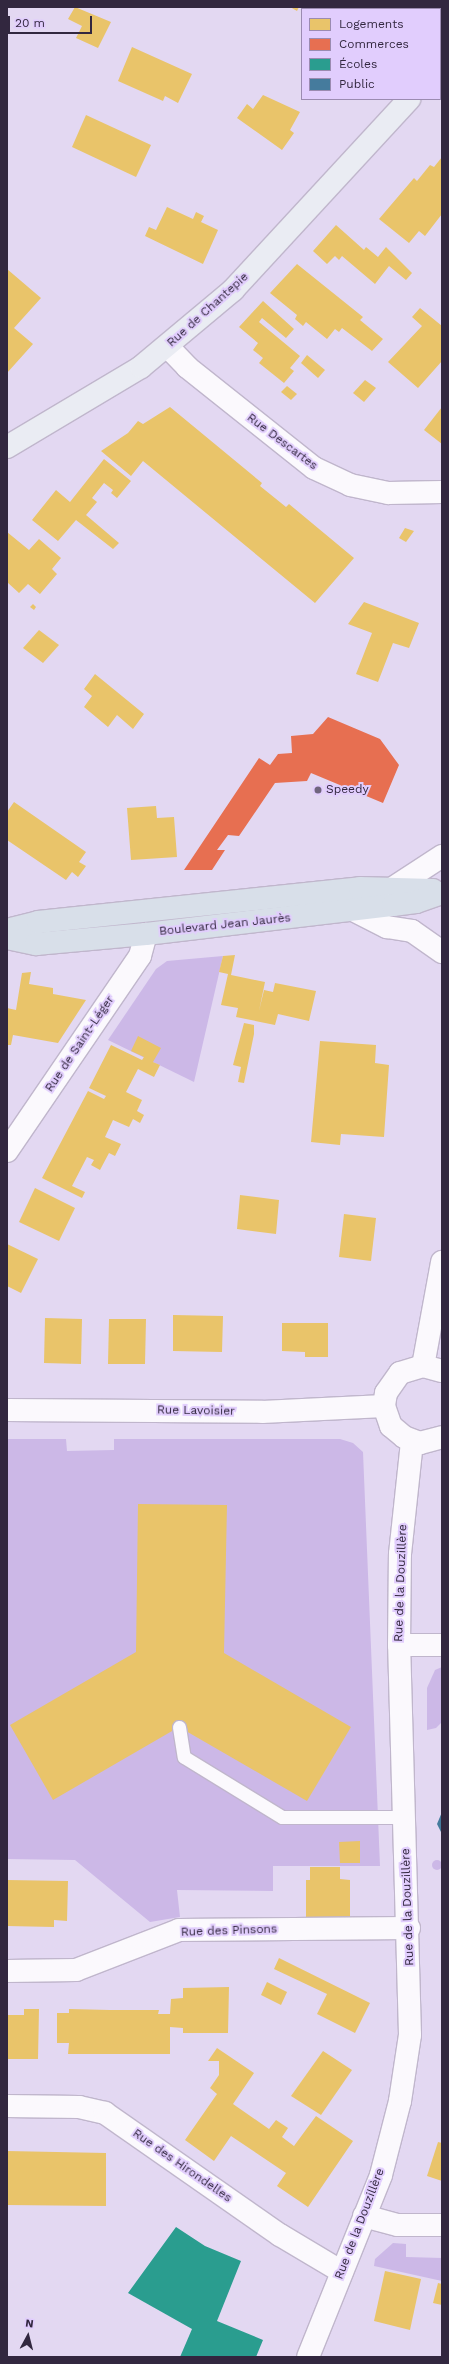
<!DOCTYPE html>
<html>
<head>
<meta charset="utf-8">
<style>
  body { margin:0 }
  #map { position:relative; width:449px; height:2364px; overflow:hidden; background:#e3d8f2; font-family:"Work Sans",sans-serif }
  div>[style] { position:absolute }
  [style*='--x'] { left:calc(var(--x)*1px); top:calc(var(--y)*1px); width:calc(var(--w)*1px); rotate:calc(var(--a)*1deg) }
  .green>* { inset:0; background:#ccb8e7 }
  .round { border-radius:50% }
  .homes>* { inset:0; background:#e9c46a }
  .shops>* { inset:0; background:#e76f51 }
  .schools>* { inset:0; background:#2a9d8f }
  .public>* { inset:0; background:#457b9d }
  .roads { filter:drop-shadow(1px 0 #c0b6cc) drop-shadow(-1px 0 #c0b6cc) drop-shadow(0 1px #c0b6cc) drop-shadow(0 -1px #c0b6cc) }
  .lane>* { height:13px; margin:-6.5px; padding:0 6.5px; transform-origin:6.5px; border-radius:6.5px; background:#fbf9fd }
  .street>* { height:22px; margin:-11px; padding:0 11px; transform-origin:11px; border-radius:11px; background:#fbf9fd }
  .secondary>* { height:22px; margin:-11px; padding:0 11px; transform-origin:11px; border-radius:11px; background:#eaecf3 }
  .primary>* { height:22px; margin:-11px; padding:0 11px; transform-origin:11px; border-radius:11px; background:#d8dfe9 }
  .dots>* { width:11px; height:11px; translate:-50% -50%; box-sizing:border-box; border:2px solid #e1cdfd; border-radius:50% }
  span { translate:-50% -50%; white-space:nowrap; text-align:center; line-height:1.15; -webkit-text-stroke:4px #e1cdfd; paint-order:stroke }
  .street-label { font-size:12px; color:#32273f }
  .poi-label { font-size:12px; color:#32273f }
  .left { translate:0 -50%; text-align:left }
  .frame { position:absolute; inset:0; border:8px solid #32273f; pointer-events:none }
  .legend { position:absolute; left:301px; top:8px; width:140px; height:92px; box-sizing:border-box; background:#e1cdfd; border:1px solid #9b8bb1; margin:0; padding:5px 7px; list-style:none; font-size:12px; color:#32273f }
  .legend li { display:flex; align-items:center; gap:8px; height:20px }
  .legend b { width:20px; border:1px solid #9b8bb1 }
  .north { position:absolute; left:8px; top:2316px; width:40px; height:40px; -webkit-text-stroke:3px #e1cdfd; paint-order:stroke; rotate:7deg; font-size:11px; font-weight:700; line-height:16px; text-align:center; color:#32273f }
  .north::after { content:''; display:block; margin:auto; width:14px; height:18px; background:#32273f; clip-path:polygon(50% 0,100% 100%,50% 72%,0 100%) }
  .scale { position:absolute; left:8px; top:16px; width:84px; height:18px; box-sizing:border-box; border:2px solid #32273f; border-top:0; padding-left:5px; font-size:12px; line-height:14px; white-space:nowrap; color:#32273f; -webkit-text-stroke:3px #e1cdfd; paint-order:stroke }
</style>
</head>
<body>
<div id="map">
  <div class="green">
    <i style="clip-path:polygon(223px 956px,194px 1082px,108px 1040px,156px 969px,167px 961px)"></i>
    <i style="clip-path:polygon(7px 1439px,66px 1439px,67px 1451px,114px 1450px,114px 1439px,340px 1439px,353px 1443px,363px 1452px,380px 1866px,273px 1866px,273px 1891px,177px 1890px,180px 1917px,150px 1922px,75px 1860px,7px 1859px)"></i>
    <i style="clip-path:polygon(442px 1667px,442px 1722px,436px 1728px,427px 1730px,427px 1688px,435px 1670px)"></i>
    <i class="round" style="left:432px;top:1860px;width:10px;height:10px"></i>
    <i style="clip-path:polygon(393px 2243px,406px 2244px,406px 2257px,442px 2258px,442px 2281px,374px 2266px,375px 2259px)"></i>
  </div>
  <div class="homes">
    <i style="clip-path:polygon(75px 7px,111px 22px,98px 48px,76px 38px,82px 26px,68px 19px)"></i>
    <i style="clip-path:polygon(290px 7px,313px 7px,299px 7px,297px 11px)"></i>
    <i style="clip-path:polygon(360px 7px,382px 7px,386px 9px,359px 9px)"></i>
    <i style="clip-path:polygon(132px 47px,192px 74px,178px 103px,165px 96px,163px 101px,118px 81px)"></i>
    <i style="clip-path:polygon(263px 95px,300px 112px,290px 130px,294px 133px,282px 150px,237px 118px,247px 104px,253px 109px)"></i>
    <i style="clip-path:polygon(86px 115px,151px 145px,136px 177px,72px 147px)"></i>
    <i style="clip-path:polygon(442px 157px,442px 214px,425px 236px,419px 231px,409px 243px,379px 219px,414px 178px,417px 181px,430px 165px,434px 167px)"></i>
    <i style="clip-path:polygon(167px 207px,193px 219px,196px 212px,204px 216px,201px 222px,218px 230px,203px 264px,145px 236px,149px 227px,156px 230px)"></i>
    <i style="clip-path:polygon(336px 225px,364px 250px,366px 247px,378px 257px,386px 247px,412px 273px,406px 280px,389px 266px,375px 284px,342px 256px,339px 260px,335px 256px,327px 264px,313px 251px)"></i>
    <i style="clip-path:polygon(297px 264px,363px 317px,360px 320px,383px 339px,372px 351px,342px 328px,339px 332px,335px 329px,327px 339px,306px 322px,303px 326px,295px 319px,297px 315px,270px 293px)"></i>
    <i style="clip-path:polygon(7px 269px,41px 298px,14px 328px,33px 344px,7px 373px)"></i>
    <i style="clip-path:polygon(263px 301px,294px 329px,286px 338px,262px 318px,259px 322px,300px 356px,290px 368px,294px 371px,284px 383px,259px 363px,263px 358px,253px 350px,258px 343px,239px 327px)"></i>
    <i style="clip-path:polygon(420px 308px,442px 326px,442px 361px,418px 388px,388px 362px,422px 326px,412px 317px)"></i>
    <i style="clip-path:polygon(307px 355px,325px 370px,318px 378px,301px 363px)"></i>
    <i style="clip-path:polygon(365px 380px,376px 388px,364px 402px,353px 393px)"></i>
    <i style="clip-path:polygon(287px 386px,297px 394px,291px 400px,281px 392px)"></i>
    <i style="clip-path:polygon(170px 407px,262px 483px,260px 486px,286px 507px,289px 504px,354px 558px,315px 603px,143px 461px,131px 476px,101px 451px,128px 433px,138px 421px,143px 424px)"></i>
    <i style="clip-path:polygon(442px 407px,442px 444px,424px 430px)"></i>
    <i style="clip-path:polygon(104px 459px,131px 481px,117px 498px,111px 493px,113px 490px,104px 483px,92px 498px,97px 502px,86px 515px,119px 543px,113px 549px,76px 520px,58px 541px,32px 520px,56px 490px,70px 502px)"></i>
    <i style="clip-path:polygon(405px 528px,414px 531px,406px 542px,399px 538px)"></i>
    <i style="clip-path:polygon(7px 532px,29px 550px,39px 539px,61px 558px,52px 569px,57px 574px,40px 594px,28px 584px,19px 593px,7px 582px)"></i>
    <i style="clip-path:polygon(364px 602px,419px 623px,409px 648px,393px 643px,378px 682px,356px 674px,372px 633px,348px 624px)"></i>
    <i style="clip-path:polygon(33px 604px,36px 607px,34px 610px,30px 607px)"></i>
    <i style="clip-path:polygon(39px 630px,59px 645px,43px 663px,23px 648px)"></i>
    <i style="clip-path:polygon(95px 674px,144px 714px,133px 729px,117px 715px,108px 727px,84px 707px,92px 696px,84px 689px)"></i>
    <i style="clip-path:polygon(14px 802px,86px 852px,79px 862px,86px 866px,78px 877px,72px 872px,66px 880px,7px 840px,7px 812px)"></i>
    <i style="clip-path:polygon(156px 806px,157px 818px,174px 817px,177px 857px,131px 860px,127px 808px)"></i>
    <i style="clip-path:polygon(235px 955px,231px 975px,265px 982px,259px 1011px,264px 990px,273px 992px,275px 983px,316px 991px,309px 1021px,278px 1014px,275px 1025px,236px 1017px,238px 1008px,221px 1005px,228px 974px,219px 972px,223px 956px)"></i>
    <i style="clip-path:polygon(31px 972px,29px 984px,53px 988px,53px 994px,86px 1000px,58px 1043px,13px 1035px,11px 1045px,7px 1045px,7px 1008px,16px 1010px,22px 973px)"></i>
    <i style="clip-path:polygon(244px 1023px,254px 1025px,254px 1034px,244px 1083px,238px 1082px,241px 1067px,233px 1065px)"></i>
    <i style="clip-path:polygon(138px 1036px,161px 1048px,153px 1062px,160px 1065px,154px 1077px,138px 1069px,126px 1092px,142px 1100px,137px 1111px,144px 1115px,140px 1123px,133px 1119px,129px 1127px,113px 1120px,105px 1137px,121px 1144px,115px 1156px,109px 1153px,100px 1170px,91px 1165px,94px 1160px,87px 1157px,72px 1186px,85px 1192px,82px 1198px,42px 1178px,88px 1091px,104px 1099px,106px 1096px,89px 1088px,111px 1045px,142px 1060px,144px 1057px,131px 1051px)"></i>
    <i style="clip-path:polygon(320px 1041px,376px 1045px,375px 1063px,389px 1065px,384px 1137px,341px 1134px,340px 1145px,311px 1142px)"></i>
    <i style="clip-path:polygon(35px 1188px,75px 1208px,59px 1241px,19px 1222px)"></i>
    <i style="clip-path:polygon(240px 1195px,279px 1200px,276px 1234px,237px 1229px)"></i>
    <i style="clip-path:polygon(344px 1214px,376px 1218px,371px 1261px,339px 1257px)"></i>
    <i style="clip-path:polygon(7px 1244px,38px 1259px,21px 1293px,7px 1286px)"></i>
    <i style="clip-path:polygon(173px 1315px,223px 1316px,222px 1352px,173px 1351px)"></i>
    <i style="clip-path:polygon(45px 1318px,82px 1319px,81px 1364px,44px 1363px)"></i>
    <i style="clip-path:polygon(109px 1319px,146px 1319px,145px 1364px,108px 1364px)"></i>
    <i style="clip-path:polygon(282px 1323px,328px 1323px,328px 1357px,305px 1357px,305px 1352px,282px 1351px)"></i>
    <i style="clip-path:polygon(138px 1504px,227px 1505px,224px 1653px,351px 1727px,307px 1801px,179px 1727px,53px 1800px,10px 1725px,136px 1652px)"></i>
    <i style="clip-path:polygon(360px 1841px,360px 1863px,340px 1863px,339px 1842px)"></i>
    <i style="clip-path:polygon(310px 1867px,340px 1867px,340px 1879px,350px 1880px,350px 1918px,306px 1917px,306px 1880px,310px 1880px)"></i>
    <i style="clip-path:polygon(7px 1880px,68px 1881px,67px 1921px,54px 1920px,54px 1927px,7px 1926px)"></i>
    <i style="clip-path:polygon(279px 1958px,370px 2003px,355px 2033px,317px 2014px,327px 1994px,274px 1969px)"></i>
    <i style="clip-path:polygon(267px 1982px,287px 1992px,281px 2005px,261px 1995px)"></i>
    <i style="clip-path:polygon(229px 1987px,228px 2033px,183px 2033px,183px 2028px,170px 2027px,170px 2054px,68px 2054px,69px 2043px,57px 2043px,57px 2013px,69px 2013px,69px 2009px,110px 2010px,159px 2010px,158px 2014px,170px 2014px,171px 1999px,183px 1998px,183px 1988px)"></i>
    <i style="clip-path:polygon(24px 2009px,39px 2009px,38px 2059px,7px 2059px,7px 2015px,24px 2015px)"></i>
    <i style="clip-path:polygon(217px 2048px,254px 2073px,233px 2104px,269px 2129px,276px 2120px,288px 2128px,282px 2137px,294px 2146px,316px 2116px,353px 2141px,308px 2207px,277px 2186px,286px 2173px,231px 2136px,214px 2161px,185px 2140px,217px 2094px,210px 2088px,219px 2075px,219px 2061px,208px 2061px)"></i>
    <i style="clip-path:polygon(323px 2051px,352px 2070px,321px 2115px,291px 2096px)"></i>
    <i style="clip-path:polygon(438px 2142px,442px 2143px,442px 2181px,427px 2176px)"></i>
    <i style="clip-path:polygon(7px 2151px,106px 2153px,106px 2206px,7px 2205px)"></i>
    <i style="clip-path:polygon(385px 2271px,421px 2279px,410px 2330px,374px 2321px)"></i>
    <i style="clip-path:polygon(438px 2283px,442px 2284px,442px 2305px,433px 2303px)"></i>
  </div>
  <div class="shops">
    <i style="clip-path:polygon(328px 717px,380px 739px,399px 765px,383px 803px,311px 773px,307px 781px,275px 783px,239px 836px,228px 835px,217px 850px,225px 850px,212px 870px,184px 870px,259px 758px,270px 765px,278px 754px,292px 753px,291px 736px,313px 734px)"></i>
  </div>
  <div class="schools">
    <i style="clip-path:polygon(176px 2227px,205px 2246px,241px 2261px,217px 2321px,263px 2340px,256px 2357px,180px 2357px,192px 2329px,128px 2293px)"></i>
  </div>
  <div class="public">
    <i style="clip-path:polygon(442px 1812px,442px 1834px,437px 1824px)"></i>
  </div>
  <div class="roads">
    <div class="lane">
      <i style="--x:179;--y:1727;--w:30;--a:81"></i>
      <i style="--x:184;--y:1757;--w:115;--a:31.5"></i>
      <i style="--x:282;--y:1817;--w:123;--a:0"></i>
    </div>
    <div class="street">
      <i style="--x:168;--y:347;--w:28;--a:46"></i>
      <i style="--x:187;--y:367;--w:162;--a:38.5"></i>
      <i style="--x:314;--y:468;--w:40;--a:25"></i>
      <i style="--x:350;--y:485;--w:39;--a:12"></i>
      <i style="--x:388;--y:493;--w:54;--a:-1.1"></i>
      <i style="--x:393;--y:888;--w:59;--a:-33.1"></i>
      <i style="--x:353;--y:910;--w:38;--a:27"></i>
      <i style="--x:387;--y:927;--w:25;--a:9"></i>
      <i style="--x:412;--y:931;--w:37;--a:35"></i>
      <i style="--x:7;--y:1151;--w:236;--a:-55.7"></i>
      <i style="--x:140;--y:956;--w:23;--a:-75"></i>
      <i style="--x:423;--y:1366;--w:106;--a:-79.6"></i>
      <i style="--x:442;--y:1371;--w:20;--a:-165"></i>
      <i style="--x:423;--y:1366;--w:24;--a:163"></i>
      <i style="--x:400;--y:1373;--w:24;--a:125"></i>
      <i style="--x:386;--y:1393;--w:13;--a:99"></i>
      <i style="--x:384;--y:1406;--w:21;--a:71"></i>
      <i style="--x:391;--y:1426;--w:17;--a:40"></i>
      <i style="--x:404;--y:1437;--w:17;--a:21"></i>
      <i style="--x:420;--y:1443;--w:23;--a:-15"></i>
      <i style="--x:7;--y:1410;--w:255;--a:0.4"></i>
      <i style="--x:262;--y:1412;--w:122;--a:-2.8"></i>
      <i style="--x:399;--y:1645;--w:43;--a:0"></i>
      <i style="--x:7;--y:1971;--w:69;--a:-0.8"></i>
      <i style="--x:76;--y:1970;--w:110;--a:-21.2"></i>
      <i style="--x:179;--y:1930;--w:230;--a:-0.5"></i>
      <i style="--x:7;--y:2106;--w:72;--a:0.8"></i>
      <i style="--x:79;--y:2107;--w:27;--a:13"></i>
      <i style="--x:105;--y:2113;--w:213;--a:34.9"></i>
      <i style="--x:280;--y:2235;--w:72;--a:30.8"></i>
      <i style="--x:364;--y:2216;--w:35;--a:15"></i>
      <i style="--x:398;--y:2225;--w:44;--a:0"></i>
      <i style="--x:308;--y:2357;--w:196;--a:-68.1"></i>
      <i style="--x:381;--y:2175;--w:76;--a:-75.6"></i>
      <i style="--x:400;--y:2101;--w:67;--a:-81.4"></i>
      <i style="--x:410;--y:2035;--w:390;--a:-91.6"></i>
      <i style="--x:399;--y:1645;--w:91;--a:-89.4"></i>
      <i style="--x:400;--y:1554;--w:114;--a:-83.9"></i>
    </div>
    <div class="secondary">
      <i style="--x:440;--y:65;--w:3;--a:-45"></i>
      <i style="--x:7;--y:447;--w:156;--a:-30.8"></i>
      <i style="--x:141;--y:367;--w:120;--a:-39.9"></i>
      <i style="--x:233;--y:290;--w:260;--a:-47.3"></i>
    </div>
    <div class="primary">
      <i style="--x:7;--y:930;--w:32;--a:-14"></i>
      <i style="--x:38;--y:922;--w:324;--a:-6"></i>
      <i style="--x:360;--y:888;--w:73;--a:1.6"></i>
      <i style="--x:7;--y:938;--w:30;--a:12"></i>
      <i style="--x:36;--y:944;--w:110;--a:-5.2"></i>
      <i style="--x:146;--y:934;--w:249;--a:-6.7"></i>
      <i style="--x:393;--y:905;--w:23;--a:-7"></i>
      <i style="--x:416;--y:902;--w:28;--a:-19"></i>
    </div>
  </div>
  <div class="dots">
    <i style="left:318px;top:790px;background:#70657e"></i>
  </div>
  <div class="street-label">
    <span style="left:208px;top:310px;rotate:-42deg">Rue de Chantepie</span>
    <span style="left:282px;top:442px;rotate:37deg">Rue Descartes</span>
    <span style="left:225px;top:925px;rotate:-6deg">Boulevard Jean Jaurès</span>
    <span style="left:80px;top:1044px;rotate:-56deg">Rue de Saint-Léger</span>
    <span style="left:196px;top:1411px;rotate:1deg">Rue Lavoisier</span>
    <span style="left:401px;top:1583px;rotate:-88deg">Rue de la Douzillère</span>
    <span style="left:408px;top:1907px;rotate:-92deg">Rue de la Douzillère</span>
    <span style="left:229px;top:1931px;rotate:-2deg">Rue des Pinsons</span>
    <span style="left:182px;top:2166px;rotate:35deg">Rue des Hirondelles</span>
    <span style="left:360px;top:2224px;rotate:-69deg">Rue de la Douzillère</span>
  </div>
  <div class="poi-label">
    <span class="left" style="left:326px;top:790px">Speedy</span>
  </div>
  <div class="frame"></div>
  <ul class="legend">
  <li><b style="height:11px;background:#e9c46a"></b>Logements</li>
  <li><b style="height:11px;background:#e76f51"></b>Commerces</li>
  <li><b style="height:11px;background:#2a9d8f"></b>Écoles</li>
  <li><b style="height:11px;background:#457b9d"></b>Public</li>
  </ul>
  <div class="north">N</div>
  <div class="scale">20 m</div>
</div>
</body>
</html>
